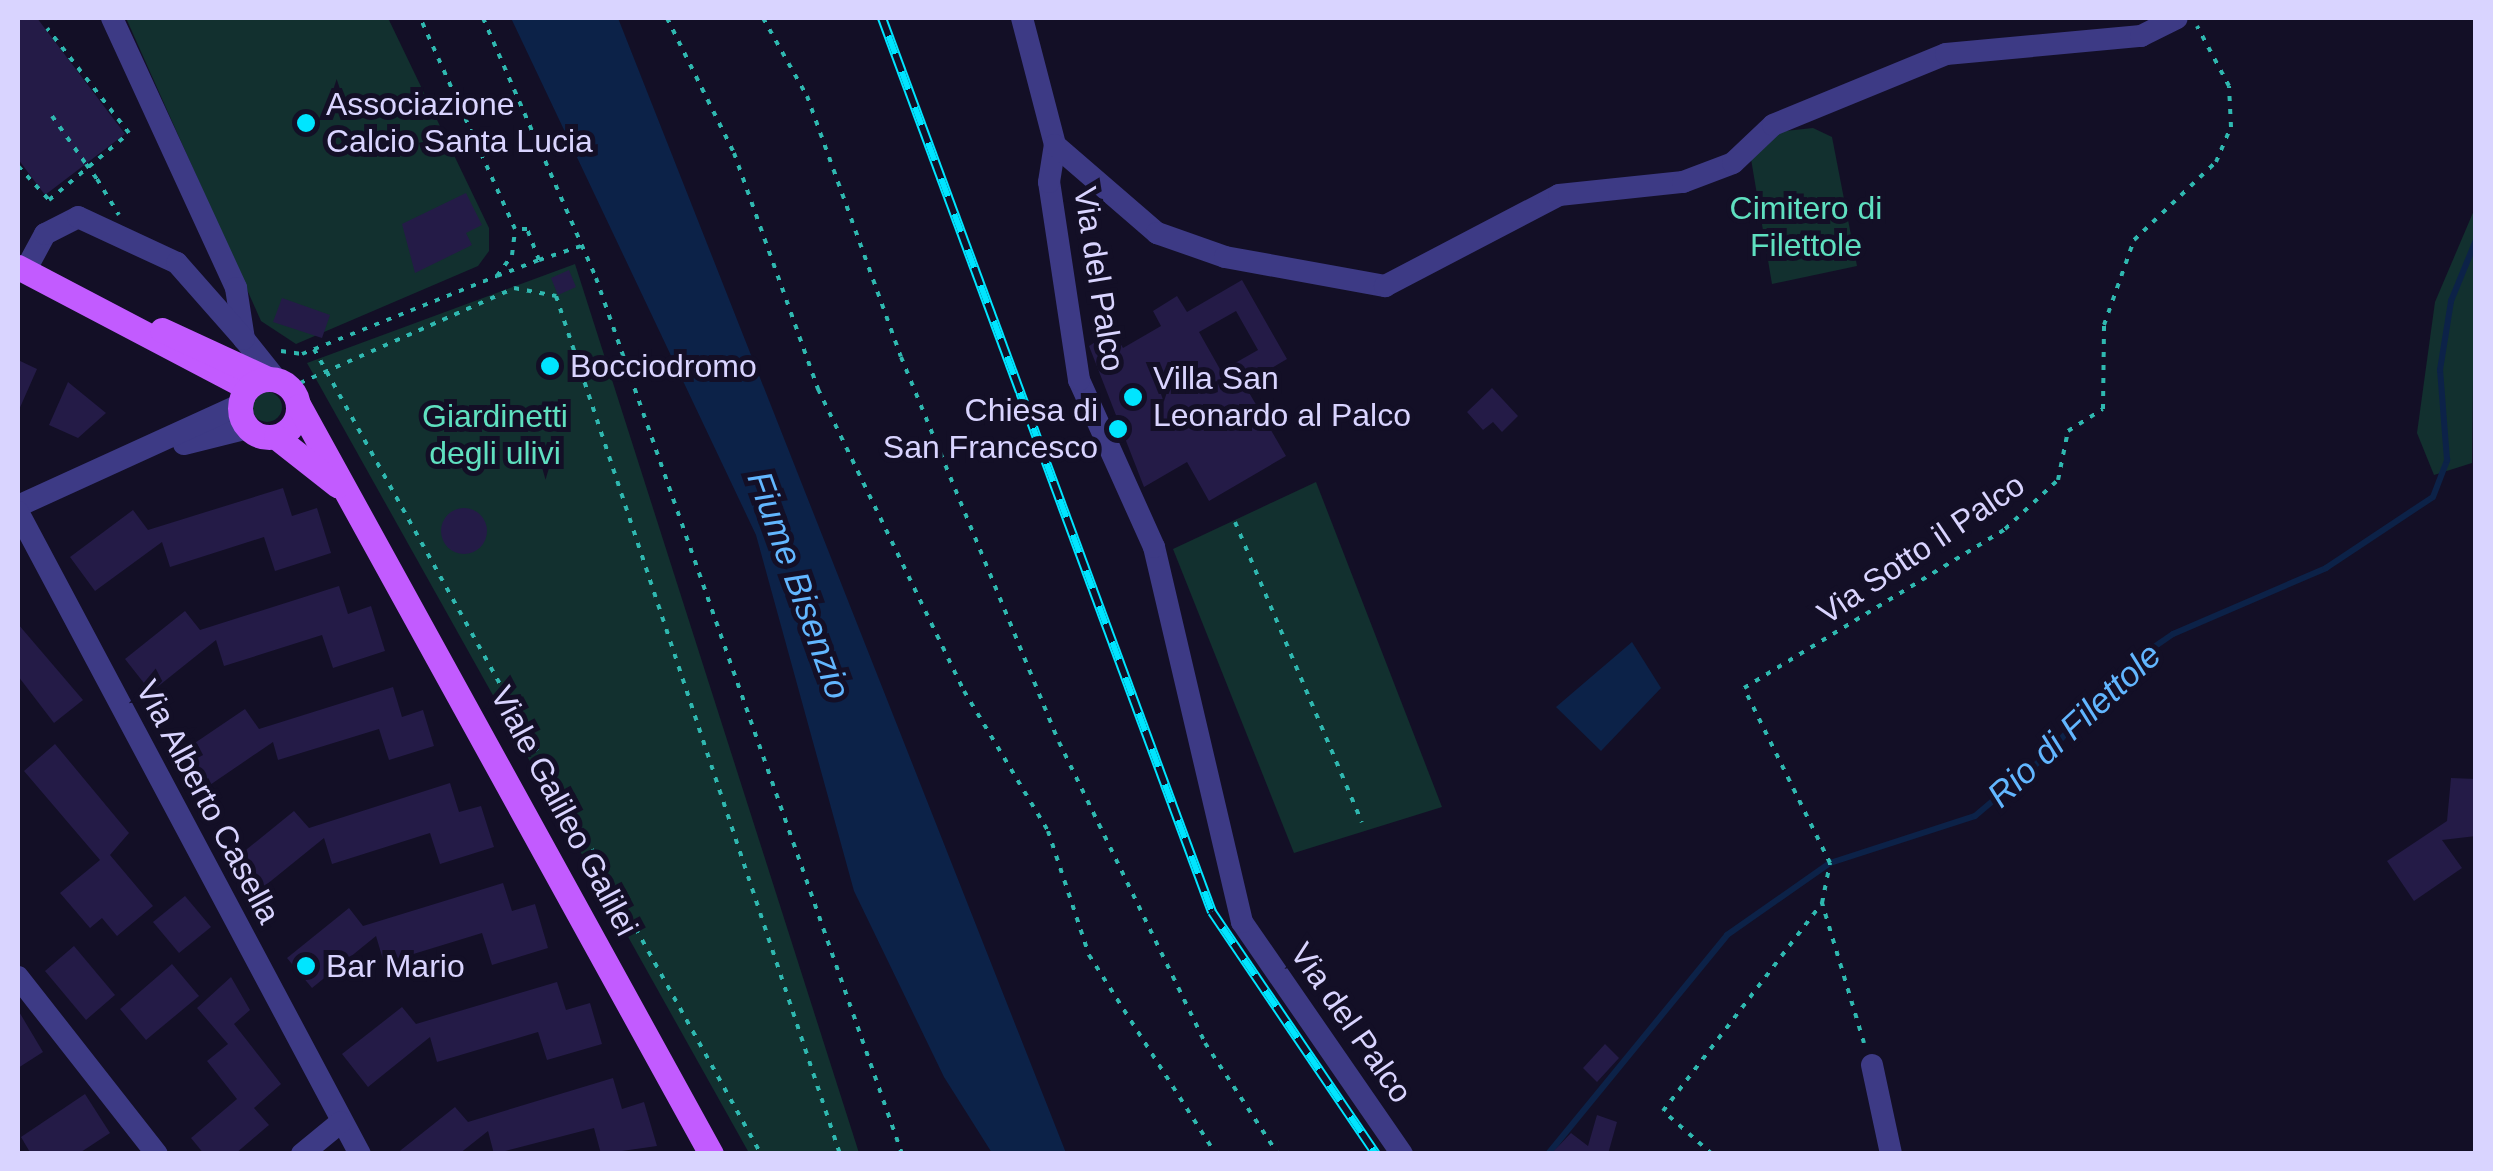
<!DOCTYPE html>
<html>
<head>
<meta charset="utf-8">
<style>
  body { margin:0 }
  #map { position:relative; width:2493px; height:1171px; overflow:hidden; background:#130f26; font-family:Helvetica,sans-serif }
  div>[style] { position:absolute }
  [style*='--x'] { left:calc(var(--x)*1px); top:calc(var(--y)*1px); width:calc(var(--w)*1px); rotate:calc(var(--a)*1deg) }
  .green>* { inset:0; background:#12302f }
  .round { border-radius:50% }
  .water>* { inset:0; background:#0c2248 }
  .stream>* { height:6px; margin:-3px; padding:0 3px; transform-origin:3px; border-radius:3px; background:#0c2248 }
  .building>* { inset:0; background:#241b47 }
  .path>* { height:4px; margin-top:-2px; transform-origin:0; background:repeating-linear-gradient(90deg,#2fb8b0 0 5px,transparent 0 13px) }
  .minor>* { height:22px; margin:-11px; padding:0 11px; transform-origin:11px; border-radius:11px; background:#3d3a85 }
  .major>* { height:25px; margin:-12.5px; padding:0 12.5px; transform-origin:12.5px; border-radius:12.5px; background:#c25bff }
  .major>.ring { margin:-12.5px; padding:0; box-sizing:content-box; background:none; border:25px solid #c25bff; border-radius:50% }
  .rail>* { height:10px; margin-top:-5px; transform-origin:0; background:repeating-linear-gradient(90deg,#130f26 0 19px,#00e5ff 0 38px); box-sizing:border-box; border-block:2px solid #00e5ff }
  .path-bridge>* { height:4px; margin-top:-2px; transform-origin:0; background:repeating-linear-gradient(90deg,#2fb8b0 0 5px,transparent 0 13px) }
  .dots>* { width:28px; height:28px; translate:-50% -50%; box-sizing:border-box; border:5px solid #130f26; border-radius:50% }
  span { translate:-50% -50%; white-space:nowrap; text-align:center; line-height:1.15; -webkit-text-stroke:10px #130f26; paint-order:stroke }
  .poi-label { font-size:32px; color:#d9d4ff }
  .left { translate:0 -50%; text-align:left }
  .right { translate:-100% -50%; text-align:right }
  .park-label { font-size:32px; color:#5fe0c0 }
  .street-label { font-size:32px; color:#d9d4ff }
  .water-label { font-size:35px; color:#62b6ff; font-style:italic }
  .frame { position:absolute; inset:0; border:20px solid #d9d4ff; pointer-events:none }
</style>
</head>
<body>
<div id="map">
  <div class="green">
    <i style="clip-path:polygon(126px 18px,388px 18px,489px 228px,489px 251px,478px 266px,296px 344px,261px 321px)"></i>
    <i style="clip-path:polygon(1813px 128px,1832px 137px,1857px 266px,1772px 284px,1750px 153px,1776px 132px)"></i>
    <i style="clip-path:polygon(2475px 208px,2472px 463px,2434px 475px,2417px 433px,2435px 302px)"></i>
    <i style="clip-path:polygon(575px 264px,859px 1153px,749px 1153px,307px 363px)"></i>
    <i class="round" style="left:252px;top:392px;width:30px;height:30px"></i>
    <i style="clip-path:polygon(1316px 482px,1442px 807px,1294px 853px,1173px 549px)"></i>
  </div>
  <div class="water">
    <i style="clip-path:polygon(511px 18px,618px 18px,1066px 1153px,992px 1153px,944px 1077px,854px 891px,756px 535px)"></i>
    <i style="clip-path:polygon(1632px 642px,1661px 688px,1601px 751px,1556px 707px)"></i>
  </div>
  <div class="stream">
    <i style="--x:1548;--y:1154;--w:283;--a:-50.7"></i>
    <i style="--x:1727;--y:935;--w:126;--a:-35"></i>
    <i style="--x:1830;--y:863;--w:152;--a:-18"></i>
    <i style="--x:1975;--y:816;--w:96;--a:-40.3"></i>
    <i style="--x:2048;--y:754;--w:113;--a:-49"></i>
    <i style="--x:2122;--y:669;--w:62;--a:-34.5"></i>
    <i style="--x:2173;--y:634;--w:167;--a:-23.3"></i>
    <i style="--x:2326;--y:568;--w:128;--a:-33.6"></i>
    <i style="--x:2433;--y:497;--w:40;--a:-69"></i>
    <i style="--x:2447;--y:460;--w:90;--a:-94.4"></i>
    <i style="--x:2440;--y:370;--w:70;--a:-80.9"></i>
    <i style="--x:2451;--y:301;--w:66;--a:-67.7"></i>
  </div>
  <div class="building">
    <i style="clip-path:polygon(18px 18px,37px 18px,125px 134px,45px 195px,18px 159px)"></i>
    <i style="clip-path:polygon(466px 193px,482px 225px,466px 233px,472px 245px,415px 273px,402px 224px)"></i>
    <i style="clip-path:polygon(569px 270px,576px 287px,558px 295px,551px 278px)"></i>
    <i style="clip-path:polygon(evenodd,1242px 280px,1287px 359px,1244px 384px,1286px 456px,1209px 501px,1187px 462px,1144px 487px,1089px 346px,1113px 331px,1123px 348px,1161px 326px,1153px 311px,1177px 296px,1187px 312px,1242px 280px,1236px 311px,1258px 350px,1221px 371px,1199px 332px,1236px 311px)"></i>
    <i style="clip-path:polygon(282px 298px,330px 315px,322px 338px,273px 322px)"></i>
    <i style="clip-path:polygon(18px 360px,37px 369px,18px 412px)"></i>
    <i style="clip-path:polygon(68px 382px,106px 413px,78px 438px,49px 425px)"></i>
    <i style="clip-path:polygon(1492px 388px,1518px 416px,1502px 432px,1493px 422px,1483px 430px,1467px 412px)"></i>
    <i style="clip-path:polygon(283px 488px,292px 516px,317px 508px,331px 553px,275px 571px,264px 537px,170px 567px,162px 542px,95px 591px,70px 557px,133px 510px,148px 530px)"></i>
    <i class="round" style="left:441px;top:508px;width:46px;height:46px"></i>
    <i style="clip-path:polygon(339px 586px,348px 614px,371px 606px,385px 651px,333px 668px,322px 635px,224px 666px,216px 640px,151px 692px,125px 659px,185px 611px,200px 630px)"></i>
    <i style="clip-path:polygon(18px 624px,83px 700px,54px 723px,18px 676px)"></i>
    <i style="clip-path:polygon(393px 687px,402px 717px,423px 710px,434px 746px,389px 760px,379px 729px,278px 760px,273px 742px,204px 789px,180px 753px,245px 709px,259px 729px)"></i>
    <i style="clip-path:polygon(55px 744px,129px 833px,110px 855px,153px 906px,117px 936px,102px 918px,90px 928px,60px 893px,100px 860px,24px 771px)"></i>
    <i style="clip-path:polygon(2451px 778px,2476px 779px,2476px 836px,2442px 840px,2462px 868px,2414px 901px,2387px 861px,2447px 821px)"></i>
    <i style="clip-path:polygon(450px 783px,459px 812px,481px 806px,494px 847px,440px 864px,430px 833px,332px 864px,324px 838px,261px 889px,236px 858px,294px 811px,309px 828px)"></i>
    <i style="clip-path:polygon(503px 883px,512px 911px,535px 904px,548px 948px,492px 965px,482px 933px,384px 963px,376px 936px,312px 988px,287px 958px,349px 908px,363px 926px)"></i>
    <i style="clip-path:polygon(185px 896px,211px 927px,179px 953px,153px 922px)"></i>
    <i style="clip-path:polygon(74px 946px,115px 995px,86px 1020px,45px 971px)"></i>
    <i style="clip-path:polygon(172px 964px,199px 996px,146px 1040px,120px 1009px)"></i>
    <i style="clip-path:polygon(231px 977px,250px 1010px,234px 1024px,281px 1084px,254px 1108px,269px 1125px,235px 1154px,204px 1154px,191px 1138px,237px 1099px,207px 1061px,228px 1044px,197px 1008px)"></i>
    <i style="clip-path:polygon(557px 982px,566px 1010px,590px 1003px,602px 1044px,547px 1060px,538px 1032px,437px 1062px,430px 1037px,368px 1087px,342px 1054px,402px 1007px,416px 1024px)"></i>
    <i style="clip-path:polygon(18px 1010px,43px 1052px,18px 1068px)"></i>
    <i style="clip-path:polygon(1605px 1044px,1619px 1058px,1597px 1082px,1583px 1068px)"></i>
    <i style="clip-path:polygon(613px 1078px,622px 1109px,644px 1102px,657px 1146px,601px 1154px,594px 1128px,494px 1154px,488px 1131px,459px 1154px,396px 1154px,455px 1107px,468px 1122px)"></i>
    <i style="clip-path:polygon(85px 1094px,110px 1133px,78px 1154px,31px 1154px,21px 1137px)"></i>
    <i style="clip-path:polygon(1597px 1115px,1617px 1122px,1608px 1154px,1551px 1154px,1571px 1133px,1588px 1146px)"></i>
  </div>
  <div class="path">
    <i style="--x:483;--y:18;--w:283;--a:66.5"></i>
    <i style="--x:596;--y:278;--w:928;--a:70.74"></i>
    <i style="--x:667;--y:18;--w:151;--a:63.6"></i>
    <i style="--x:734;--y:153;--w:251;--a:70.4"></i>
    <i style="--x:818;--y:389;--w:335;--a:64.2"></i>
    <i style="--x:964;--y:691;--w:163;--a:59"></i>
    <i style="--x:1048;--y:831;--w:131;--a:71.7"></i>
    <i style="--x:1089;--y:955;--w:236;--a:57.5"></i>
    <i style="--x:763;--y:18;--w:90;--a:60.6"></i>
    <i style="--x:807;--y:96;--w:277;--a:70.2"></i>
    <i style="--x:901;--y:357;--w:416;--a:67.7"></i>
    <i style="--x:1059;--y:742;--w:335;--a:64.1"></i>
    <i style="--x:1205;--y:1043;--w:133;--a:56.7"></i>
    <i style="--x:52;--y:116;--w:59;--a:54.7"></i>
    <i style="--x:18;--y:166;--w:46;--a:47.6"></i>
    <i style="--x:49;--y:200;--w:104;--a:-39.9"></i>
    <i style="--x:129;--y:133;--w:133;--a:-128"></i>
    <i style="--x:97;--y:179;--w:42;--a:58.6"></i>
    <i style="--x:539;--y:260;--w:44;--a:-18.4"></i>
    <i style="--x:497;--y:276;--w:45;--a:-20.9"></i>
    <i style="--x:539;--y:260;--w:33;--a:-111"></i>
    <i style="--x:527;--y:229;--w:12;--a:180"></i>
    <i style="--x:314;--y:349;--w:921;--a:60.96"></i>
    <i style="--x:281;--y:351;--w:21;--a:8"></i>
    <i style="--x:302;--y:354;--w:210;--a:-21.8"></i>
    <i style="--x:497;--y:276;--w:26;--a:-54"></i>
    <i style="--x:512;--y:255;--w:26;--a:-83"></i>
    <i style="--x:515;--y:229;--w:231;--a:-114.2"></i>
    <i style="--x:300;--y:383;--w:234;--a:-23.9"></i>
    <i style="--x:514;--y:288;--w:43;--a:10.8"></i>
    <i style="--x:556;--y:296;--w:904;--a:71.69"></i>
    <i style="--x:1235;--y:522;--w:326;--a:67.1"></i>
    <i style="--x:1864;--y:1043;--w:146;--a:-106.7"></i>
    <i style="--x:1822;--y:903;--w:41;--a:-78.7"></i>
    <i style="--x:1830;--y:863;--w:195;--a:-116.2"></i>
    <i style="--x:1744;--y:688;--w:306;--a:-31.3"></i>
    <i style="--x:2005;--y:529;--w:72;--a:-42.8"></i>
    <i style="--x:2058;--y:480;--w:50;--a:-78.5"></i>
    <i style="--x:2068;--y:431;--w:41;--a:-32.2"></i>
    <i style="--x:2103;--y:409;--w:84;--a:-89.3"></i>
    <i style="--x:2104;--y:325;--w:90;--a:-70.6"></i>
    <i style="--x:2134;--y:240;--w:113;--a:-43.6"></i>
    <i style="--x:2216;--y:162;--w:38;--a:-67"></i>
    <i style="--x:2231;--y:127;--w:41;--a:-92.8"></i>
    <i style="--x:2229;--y:86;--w:68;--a:-118.1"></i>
    <i style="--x:1712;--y:1154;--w:65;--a:-138.7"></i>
    <i style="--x:1663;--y:1111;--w:262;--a:-52.6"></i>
  </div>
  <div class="minor">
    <i style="--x:112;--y:18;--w:297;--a:65.3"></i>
    <i style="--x:236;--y:288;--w:52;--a:81.1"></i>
    <i style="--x:244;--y:339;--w:50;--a:51.5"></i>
    <i style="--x:1022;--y:18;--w:131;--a:75.4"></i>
    <i style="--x:25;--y:271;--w:42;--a:-61.6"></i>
    <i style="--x:45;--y:234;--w:37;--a:-27"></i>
    <i style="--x:78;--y:217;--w:109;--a:24.9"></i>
    <i style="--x:177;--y:263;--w:101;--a:48.6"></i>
    <i style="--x:184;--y:444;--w:66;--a:-14"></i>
    <i style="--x:18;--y:506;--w:244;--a:-24.5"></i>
    <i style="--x:18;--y:512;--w:727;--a:61.96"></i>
    <i style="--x:18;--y:977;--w:225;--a:51.9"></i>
    <i style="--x:1872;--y:1065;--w:91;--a:77.9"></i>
    <i style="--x:302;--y:1154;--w:50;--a:-39.4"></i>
    <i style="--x:1402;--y:1154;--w:282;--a:-124.6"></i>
    <i style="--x:1242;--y:922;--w:385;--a:-103.2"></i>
    <i style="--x:1154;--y:547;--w:183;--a:-114.2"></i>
    <i style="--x:1079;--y:380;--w:200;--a:-98.6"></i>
    <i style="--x:1049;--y:182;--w:37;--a:-81"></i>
    <i style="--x:1055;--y:145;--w:135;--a:40.8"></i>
    <i style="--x:1157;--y:233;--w:72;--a:19.4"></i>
    <i style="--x:1225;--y:257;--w:163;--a:10.3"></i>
    <i style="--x:1385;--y:286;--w:196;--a:-27.6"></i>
    <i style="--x:1559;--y:195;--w:125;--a:-6"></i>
    <i style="--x:1683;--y:182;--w:53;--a:-20.8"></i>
    <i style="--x:1733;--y:163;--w:55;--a:-43.5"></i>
    <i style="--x:1773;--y:125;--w:187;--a:-22.3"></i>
    <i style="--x:1946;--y:54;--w:196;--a:-5.3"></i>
    <i style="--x:2141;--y:36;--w:40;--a:-26.6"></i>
  </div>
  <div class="major">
    <i style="--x:18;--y:267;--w:259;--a:27.7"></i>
    <i style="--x:162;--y:330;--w:115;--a:24.8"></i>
    <i class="ring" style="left:240px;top:379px;width:33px;height:33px"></i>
    <i style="--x:299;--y:406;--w:854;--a:61.15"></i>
    <i style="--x:276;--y:437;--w:78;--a:38.2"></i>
  </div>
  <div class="rail">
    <i style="--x:882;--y:18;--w:953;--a:69.74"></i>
    <i style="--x:1212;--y:912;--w:292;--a:55.9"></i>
  </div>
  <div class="path-bridge">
    <i style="--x:86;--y:164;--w:19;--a:54"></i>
  </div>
  <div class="dots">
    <i style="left:306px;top:123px;background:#00e5ff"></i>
    <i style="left:550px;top:366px;background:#00e5ff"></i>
    <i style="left:1133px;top:397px;background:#00e5ff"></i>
    <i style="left:1118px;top:429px;background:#00e5ff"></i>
    <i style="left:306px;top:966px;background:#00e5ff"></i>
  </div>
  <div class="poi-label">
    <span class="left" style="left:326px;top:123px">Associazione<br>Calcio Santa Lucia</span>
    <span class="left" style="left:570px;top:366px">Bocciodromo</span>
    <span class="left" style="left:1153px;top:397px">Villa San<br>Leonardo al Palco</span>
    <span class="right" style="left:1098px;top:429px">Chiesa di<br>San Francesco</span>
    <span class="left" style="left:326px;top:966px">Bar Mario</span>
  </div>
  <div class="park-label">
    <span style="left:1806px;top:227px">Cimitero di<br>Filettole</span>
    <span style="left:495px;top:435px">Giardinetti<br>degli ulivi</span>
  </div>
  <div class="street-label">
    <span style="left:1099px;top:279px;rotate:81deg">Via del Palco</span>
    <span style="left:1921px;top:549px;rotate:-34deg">Via Sotto il Palco</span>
    <span style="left:208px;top:802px;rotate:62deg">Via Alberto Casella</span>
    <span style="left:564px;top:811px;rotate:62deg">Viale Galileo Galilei</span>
    <span style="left:1351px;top:1023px;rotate:55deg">Via del Palco</span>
  </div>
  <div class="water-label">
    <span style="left:799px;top:585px;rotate:70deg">Fiume Bisenzio</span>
    <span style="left:2074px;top:725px;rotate:-43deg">Rio di Filettole</span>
  </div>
  <div class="frame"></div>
</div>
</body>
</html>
